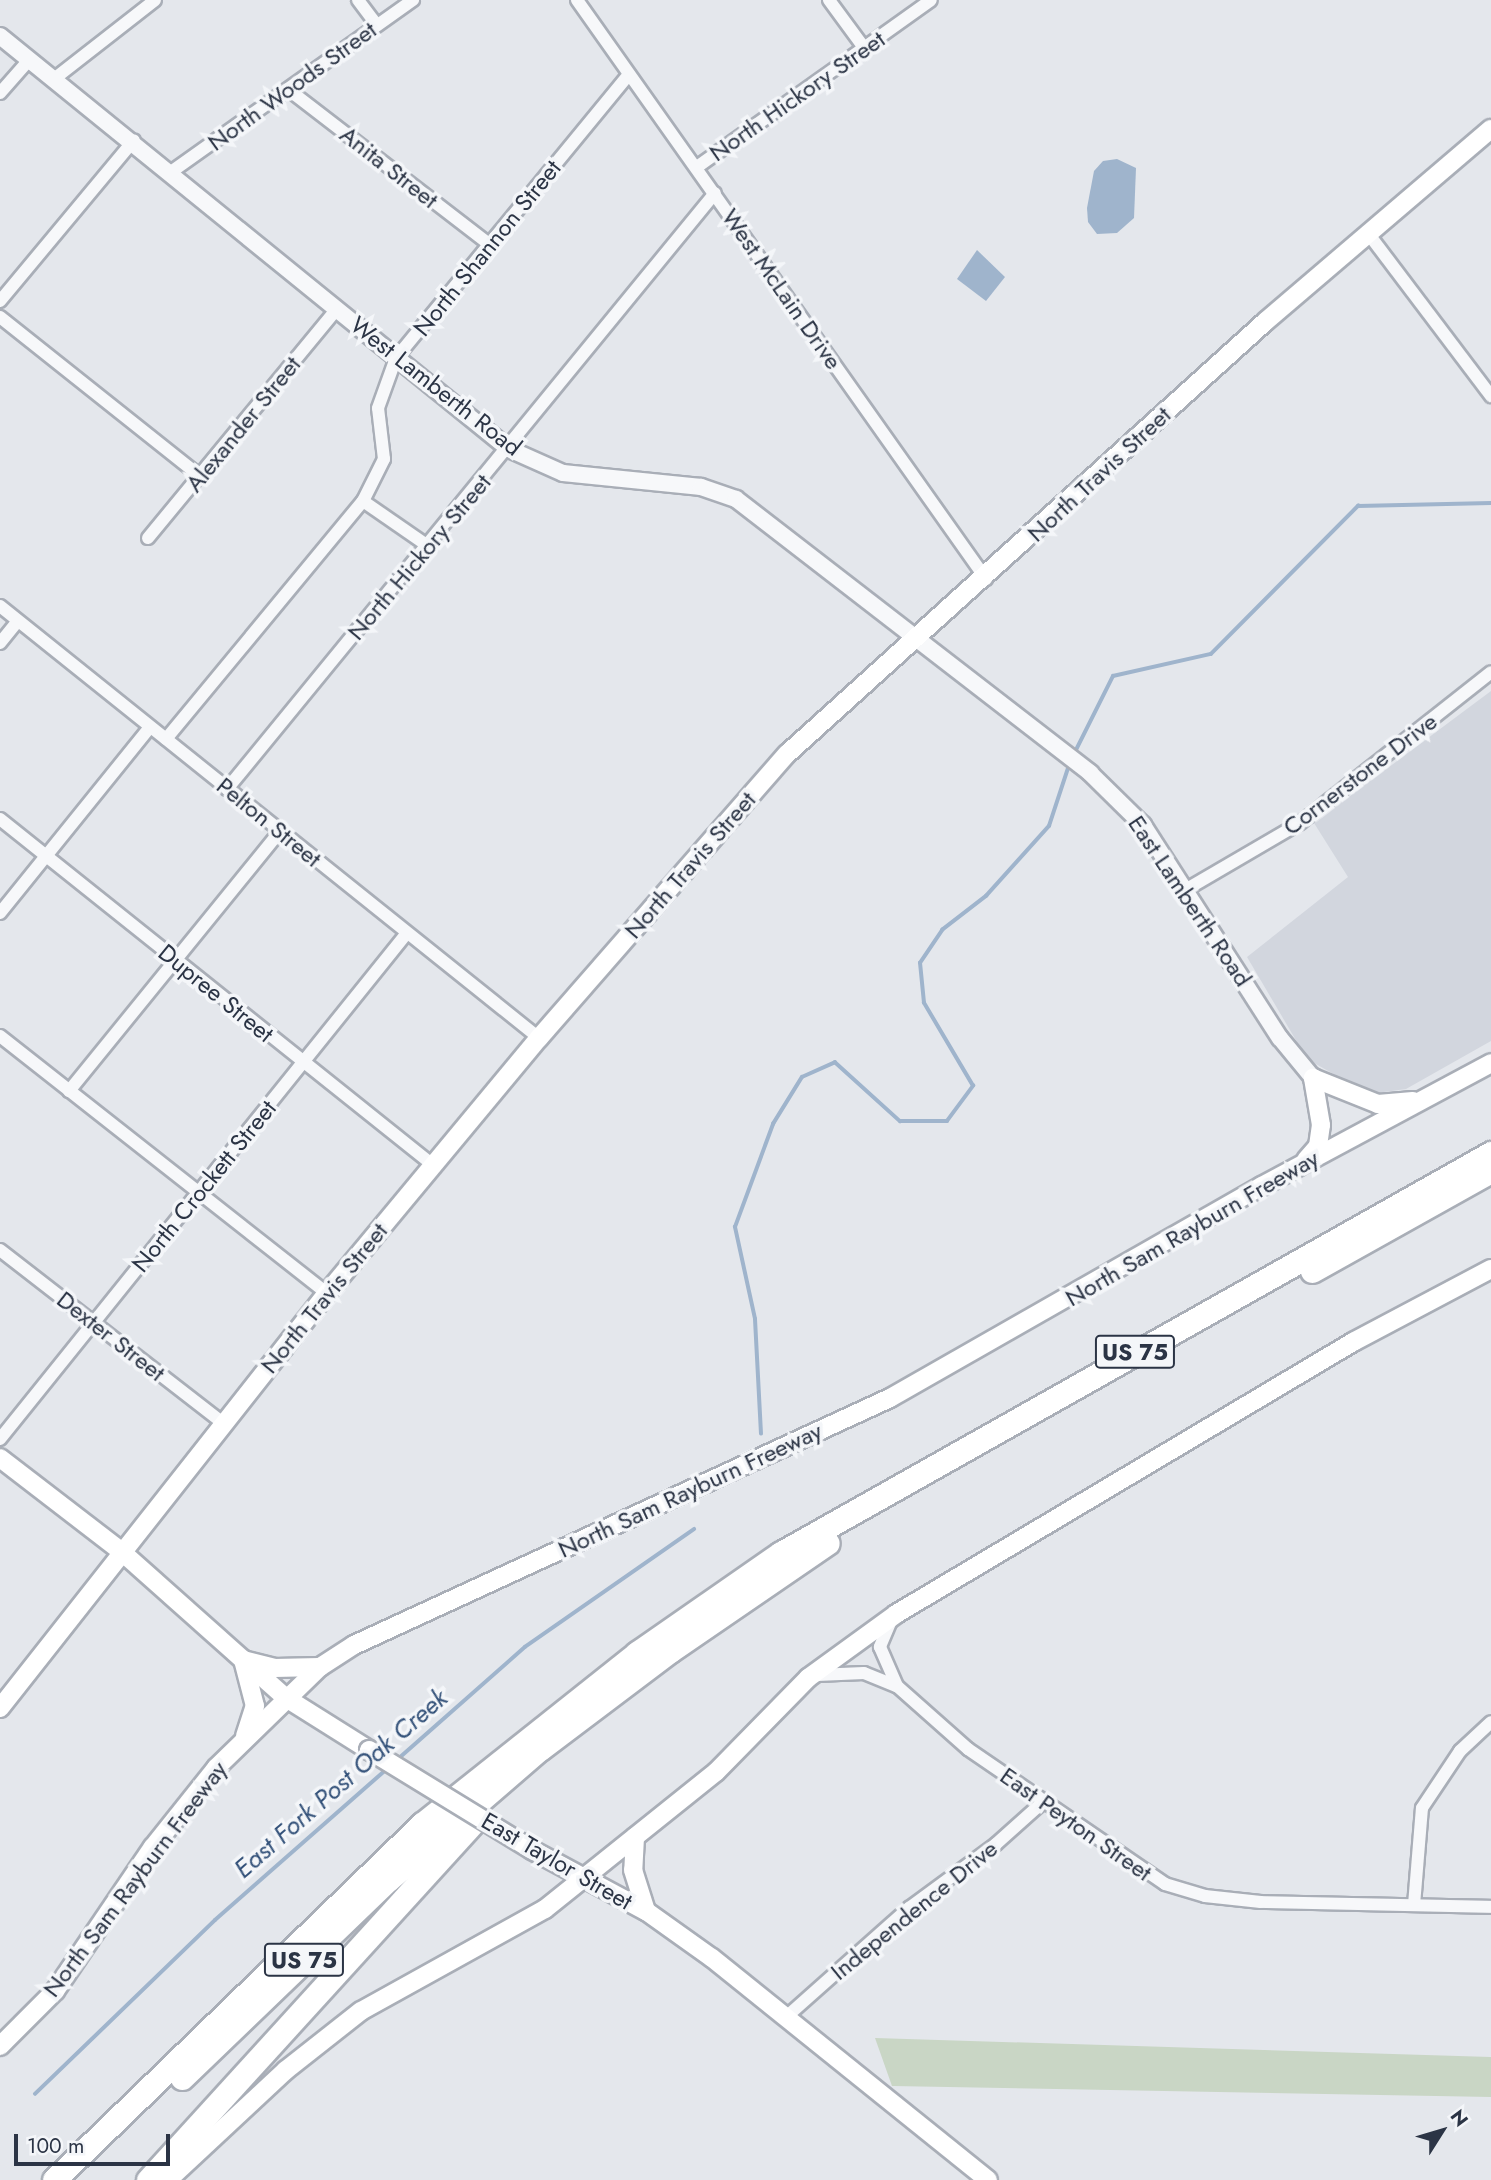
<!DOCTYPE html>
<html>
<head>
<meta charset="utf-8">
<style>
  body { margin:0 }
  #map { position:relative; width:1491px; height:2180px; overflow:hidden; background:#e4e7ec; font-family:Jost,sans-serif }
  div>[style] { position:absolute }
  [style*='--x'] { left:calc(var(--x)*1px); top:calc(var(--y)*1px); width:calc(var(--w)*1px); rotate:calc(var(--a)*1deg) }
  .built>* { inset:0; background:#d2d6de }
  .green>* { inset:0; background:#c9d6c5 }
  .water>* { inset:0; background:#9fb4cc }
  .stream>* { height:3.5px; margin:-1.75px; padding:0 1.75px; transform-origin:1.75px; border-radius:1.75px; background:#9fb4cc }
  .roads { filter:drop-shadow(2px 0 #a9aeb7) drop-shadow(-2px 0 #a9aeb7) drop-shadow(0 2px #a9aeb7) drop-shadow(0 -2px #a9aeb7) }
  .minor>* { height:12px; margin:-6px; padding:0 6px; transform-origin:6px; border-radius:6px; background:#f7f8fa }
  .tertiary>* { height:16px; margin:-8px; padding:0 8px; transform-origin:8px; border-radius:8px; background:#f7f8fa }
  .secondary>* { height:18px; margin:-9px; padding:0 9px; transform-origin:9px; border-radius:9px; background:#fff }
  .motorway>* { height:23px; margin:-11.5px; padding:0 11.5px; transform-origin:11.5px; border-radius:11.5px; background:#fff }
  .bridges { filter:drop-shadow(2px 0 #a9aeb7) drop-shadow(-2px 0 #a9aeb7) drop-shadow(0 2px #a9aeb7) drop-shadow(0 -2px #a9aeb7) }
  .secondary-bridge>* { height:18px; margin:-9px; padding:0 9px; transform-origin:9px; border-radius:9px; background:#fff }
  span { translate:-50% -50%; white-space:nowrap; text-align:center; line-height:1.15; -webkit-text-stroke:7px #f4f6f9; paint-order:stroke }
  .shield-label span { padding:2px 5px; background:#f4f6f9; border:2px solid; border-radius:5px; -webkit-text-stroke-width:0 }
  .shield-label { font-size:23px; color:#2b3445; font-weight:700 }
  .street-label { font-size:24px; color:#2b3445 }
  .water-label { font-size:26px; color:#34527a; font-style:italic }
  .north { position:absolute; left:1407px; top:2096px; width:70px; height:70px; -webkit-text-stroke:5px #f4f6f9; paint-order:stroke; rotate:53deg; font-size:19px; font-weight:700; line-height:28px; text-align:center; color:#2b3445 }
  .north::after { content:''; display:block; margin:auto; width:24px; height:32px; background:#2b3445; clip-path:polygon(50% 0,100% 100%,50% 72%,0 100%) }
  .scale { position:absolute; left:14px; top:2134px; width:156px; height:32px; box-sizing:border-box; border:4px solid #2b3445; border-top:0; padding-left:9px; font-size:21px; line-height:24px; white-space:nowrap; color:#2b3445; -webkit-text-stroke:5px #f4f6f9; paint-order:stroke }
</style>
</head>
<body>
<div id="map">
  <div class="built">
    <i style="clip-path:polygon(1491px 691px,1491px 1041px,1406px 1089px,1369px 1094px,1307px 1059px,1247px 957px,1348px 877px,1314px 823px)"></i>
  </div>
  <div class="green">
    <i style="clip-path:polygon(875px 2038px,1491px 2057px,1491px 2097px,892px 2086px)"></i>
  </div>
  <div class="water">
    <i style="clip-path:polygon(1117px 159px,1136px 168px,1134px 218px,1117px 233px,1097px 234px,1088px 222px,1087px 208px,1094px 171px,1103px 161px)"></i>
    <i style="clip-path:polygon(977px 250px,1005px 277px,986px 301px,957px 279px)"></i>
  </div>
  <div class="stream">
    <i style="--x:1074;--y:754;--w:87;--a:-63.4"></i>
    <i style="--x:1113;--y:676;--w:100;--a:-12.7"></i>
    <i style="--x:1211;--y:654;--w:209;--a:-45.2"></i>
    <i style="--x:1358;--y:506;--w:133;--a:-1.3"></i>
    <i style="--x:761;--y:1434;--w:115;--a:-93"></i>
    <i style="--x:755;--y:1319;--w:94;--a:-102.3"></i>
    <i style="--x:735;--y:1227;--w:110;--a:-69.7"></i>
    <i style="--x:773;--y:1124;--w:55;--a:-58.3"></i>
    <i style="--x:802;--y:1077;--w:36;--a:-24"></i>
    <i style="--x:835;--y:1062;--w:88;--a:42.2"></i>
    <i style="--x:900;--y:1121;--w:47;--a:0"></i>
    <i style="--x:947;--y:1121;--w:44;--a:-53.4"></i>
    <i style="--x:973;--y:1086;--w:96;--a:-120.6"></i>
    <i style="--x:924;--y:1003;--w:40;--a:-95.7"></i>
    <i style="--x:920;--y:963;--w:40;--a:-56"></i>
    <i style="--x:942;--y:930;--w:56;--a:-37.7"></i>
    <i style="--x:986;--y:896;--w:94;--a:-48"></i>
    <i style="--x:1049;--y:826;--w:64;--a:-71.8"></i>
    <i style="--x:398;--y:1759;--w:169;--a:-41.4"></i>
    <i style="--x:525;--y:1647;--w:206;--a:-34.9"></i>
    <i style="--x:35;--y:2094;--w:250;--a:-44"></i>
    <i style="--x:215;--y:1920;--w:229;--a:-41.3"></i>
  </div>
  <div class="roads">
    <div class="minor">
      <i style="--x:358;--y:0;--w:31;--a:53"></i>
      <i style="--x:577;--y:0;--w:709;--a:54.76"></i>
      <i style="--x:829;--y:0;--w:61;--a:53.7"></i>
      <i style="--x:54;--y:79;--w:128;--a:-38"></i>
      <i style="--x:289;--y:90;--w:254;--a:37.6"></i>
      <i style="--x:0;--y:93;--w:44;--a:-48.7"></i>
      <i style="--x:697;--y:167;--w:287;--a:-35.5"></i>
      <i style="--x:171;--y:172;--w:297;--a:-35.4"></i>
      <i style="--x:1367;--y:232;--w:206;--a:52.9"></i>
      <i style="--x:0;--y:301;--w:209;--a:-50.2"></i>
      <i style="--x:0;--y:317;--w:257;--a:38.5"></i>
      <i style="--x:363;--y:501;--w:79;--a:34.7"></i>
      <i style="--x:148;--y:538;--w:297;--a:-50.5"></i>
      <i style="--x:0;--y:606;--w:691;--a:38.71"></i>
      <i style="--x:0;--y:643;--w:28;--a:-51"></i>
      <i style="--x:166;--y:739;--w:309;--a:-50.4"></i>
      <i style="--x:363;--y:501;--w:47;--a:-63.4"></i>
      <i style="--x:384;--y:459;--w:51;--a:-96.7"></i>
      <i style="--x:378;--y:408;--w:53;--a:-70.2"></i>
      <i style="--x:396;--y:358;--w:367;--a:-50.6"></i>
      <i style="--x:227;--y:789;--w:770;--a:-50.69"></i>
      <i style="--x:0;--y:819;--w:554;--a:38.63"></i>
      <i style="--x:1187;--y:889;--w:131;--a:-30.3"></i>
      <i style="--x:1300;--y:823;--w:243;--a:-38.3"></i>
      <i style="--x:0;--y:913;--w:239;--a:-51.1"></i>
      <i style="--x:0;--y:1036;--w:416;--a:38.2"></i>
      <i style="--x:69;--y:1091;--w:335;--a:-50.9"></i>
      <i style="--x:0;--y:1250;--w:281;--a:37.8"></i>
      <i style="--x:0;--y:1439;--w:649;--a:-51.19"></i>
      <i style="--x:890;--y:1623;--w:26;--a:113"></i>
      <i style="--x:880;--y:1647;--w:43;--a:66.4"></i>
      <i style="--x:817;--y:1675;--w:47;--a:-2.4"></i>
      <i style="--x:864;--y:1673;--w:35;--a:22"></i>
      <i style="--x:897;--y:1686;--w:95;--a:41.6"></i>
      <i style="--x:968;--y:1749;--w:239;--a:34.4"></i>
      <i style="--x:1165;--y:1884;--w:42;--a:16.7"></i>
      <i style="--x:1205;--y:1896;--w:56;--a:6.1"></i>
      <i style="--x:1261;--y:1902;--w:230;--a:1.2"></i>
      <i style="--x:1414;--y:1905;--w:97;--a:-85.3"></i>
      <i style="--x:1422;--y:1808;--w:69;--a:-56.3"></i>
      <i style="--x:1460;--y:1751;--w:42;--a:-43.1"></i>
      <i style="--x:785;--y:2018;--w:166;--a:-41.6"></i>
      <i style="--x:909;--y:1908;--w:108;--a:-36.3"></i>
      <i style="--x:996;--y:1844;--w:63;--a:-41.8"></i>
    </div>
    <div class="tertiary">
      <i style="--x:0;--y:36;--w:655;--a:39.06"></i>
      <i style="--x:509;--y:449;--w:59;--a:24"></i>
      <i style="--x:563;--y:473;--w:139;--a:5.8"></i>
      <i style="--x:701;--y:487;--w:37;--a:19"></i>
      <i style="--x:736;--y:499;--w:448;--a:37.7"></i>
      <i style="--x:1090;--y:773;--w:74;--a:44.5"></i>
      <i style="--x:1143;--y:825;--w:253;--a:57.3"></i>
      <i style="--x:1280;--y:1038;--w:52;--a:50.5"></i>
    </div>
    <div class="secondary">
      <i style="--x:1313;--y:1078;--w:70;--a:21.8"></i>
      <i style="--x:1378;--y:1104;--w:35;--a:-5"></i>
      <i style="--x:1306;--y:1160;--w:18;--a:-49"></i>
      <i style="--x:1318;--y:1146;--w:21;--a:-82"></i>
      <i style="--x:1321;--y:1125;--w:48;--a:-99.7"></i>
      <i style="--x:0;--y:1458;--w:154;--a:37.6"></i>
      <i style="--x:122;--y:1552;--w:220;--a:41.7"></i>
      <i style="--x:286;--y:1698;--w:98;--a:32.1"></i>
      <i style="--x:0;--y:1708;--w:528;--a:-51.76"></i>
      <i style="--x:327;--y:1293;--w:332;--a:-50.3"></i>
      <i style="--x:539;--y:1038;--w:377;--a:-48.9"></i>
      <i style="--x:787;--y:754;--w:646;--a:-42.11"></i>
      <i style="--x:1266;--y:321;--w:296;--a:-40.5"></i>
      <i style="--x:245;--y:1736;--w:32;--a:-72"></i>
      <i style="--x:255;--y:1706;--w:48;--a:-104.6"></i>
      <i style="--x:243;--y:1660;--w:32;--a:14"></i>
      <i style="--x:274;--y:1668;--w:46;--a:-1.2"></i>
      <i style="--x:635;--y:1837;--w:33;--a:93"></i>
      <i style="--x:633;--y:1870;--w:43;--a:72.4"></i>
      <i style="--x:532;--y:1850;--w:129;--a:28.2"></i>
      <i style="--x:646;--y:1911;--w:81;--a:35.5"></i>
      <i style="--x:712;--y:1958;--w:354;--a:38.8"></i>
      <i style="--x:0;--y:2046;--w:78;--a:-45"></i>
      <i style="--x:55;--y:1991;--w:174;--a:-55.8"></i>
      <i style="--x:153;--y:1847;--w:101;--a:-51.4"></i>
      <i style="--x:216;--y:1768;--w:145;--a:-44.2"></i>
      <i style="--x:320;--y:1667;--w:40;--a:-32.9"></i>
      <i style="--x:354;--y:1645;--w:590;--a:-24.74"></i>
      <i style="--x:890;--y:1398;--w:428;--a:-29.7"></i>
      <i style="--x:1262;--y:1186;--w:260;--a:-28.2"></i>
      <i style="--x:168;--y:2180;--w:161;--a:-43"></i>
      <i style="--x:286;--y:2070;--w:95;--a:-38.2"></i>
      <i style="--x:361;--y:2011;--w:210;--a:-29"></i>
      <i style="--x:545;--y:1909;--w:219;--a:-38.7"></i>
      <i style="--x:716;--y:1772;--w:132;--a:-45.6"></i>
      <i style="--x:808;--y:1678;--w:109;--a:-36"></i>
      <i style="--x:896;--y:1614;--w:532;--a:-30.76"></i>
      <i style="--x:1353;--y:1342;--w:156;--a:-27.9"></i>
    </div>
    <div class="motorway">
      <i style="--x:1312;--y:1271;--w:205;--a:-29.2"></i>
      <i style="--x:182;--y:2078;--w:286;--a:-43.9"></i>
      <i style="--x:388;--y:1880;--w:201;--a:-40.8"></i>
      <i style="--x:540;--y:1749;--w:163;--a:-37"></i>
      <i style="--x:670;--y:1651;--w:191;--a:-34.4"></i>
      <i style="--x:54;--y:2180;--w:512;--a:-44.05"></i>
      <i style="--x:422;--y:1824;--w:275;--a:-38.5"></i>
      <i style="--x:637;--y:1653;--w:175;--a:-34.8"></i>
      <i style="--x:781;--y:1553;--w:815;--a:-29.4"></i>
      <i style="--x:148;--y:2180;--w:481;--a:-47.7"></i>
    </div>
  </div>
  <div class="bridges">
    <div class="secondary-bridge">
      <i style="--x:369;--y:1750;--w:191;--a:31.5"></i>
    </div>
  </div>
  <div class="shield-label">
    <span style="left:1135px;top:1352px">US 75</span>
    <span style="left:304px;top:1960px">US 75</span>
  </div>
  <div class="street-label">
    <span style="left:292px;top:86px;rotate:-36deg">North Woods Street</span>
    <span style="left:797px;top:96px;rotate:-35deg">North Hickory Street</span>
    <span style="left:389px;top:167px;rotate:38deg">Anita Street</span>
    <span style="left:487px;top:248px;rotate:-51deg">North Shannon Street</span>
    <span style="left:782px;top:289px;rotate:55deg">West McLain Drive</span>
    <span style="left:436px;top:386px;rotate:38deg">West Lamberth Road</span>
    <span style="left:243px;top:424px;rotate:-51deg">Alexander Street</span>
    <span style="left:1099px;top:474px;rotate:-43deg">North Travis Street</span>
    <span style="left:419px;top:557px;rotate:-50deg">North Hickory Street</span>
    <span style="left:1360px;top:774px;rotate:-37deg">Cornerstone Drive</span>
    <span style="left:269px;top:822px;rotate:39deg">Pelton Street</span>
    <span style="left:690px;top:865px;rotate:-49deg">North Travis Street</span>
    <span style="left:1190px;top:901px;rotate:56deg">East Lamberth Road</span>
    <span style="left:216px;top:993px;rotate:39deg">Dupree Street</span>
    <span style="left:204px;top:1186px;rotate:-51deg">North Crockett Street</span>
    <span style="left:1192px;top:1228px;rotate:-30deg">North Sam Rayburn Freeway</span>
    <span style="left:324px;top:1298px;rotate:-51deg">North Travis Street</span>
    <span style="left:111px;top:1336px;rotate:38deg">Dexter Street</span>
    <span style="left:690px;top:1490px;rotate:-25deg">North Sam Rayburn Freeway</span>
    <span style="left:1076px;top:1824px;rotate:35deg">East Peyton Street</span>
    <span style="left:557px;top:1861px;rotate:30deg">East Taylor Street</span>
    <span style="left:135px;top:1879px;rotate:-53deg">North Sam Rayburn Freeway</span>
    <span style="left:914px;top:1910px;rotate:-39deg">Independence Drive</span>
  </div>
  <div class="water-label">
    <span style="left:341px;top:1784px;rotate:-41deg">East Fork Post Oak Creek</span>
  </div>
  <div class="north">N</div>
  <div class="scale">100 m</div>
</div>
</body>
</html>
